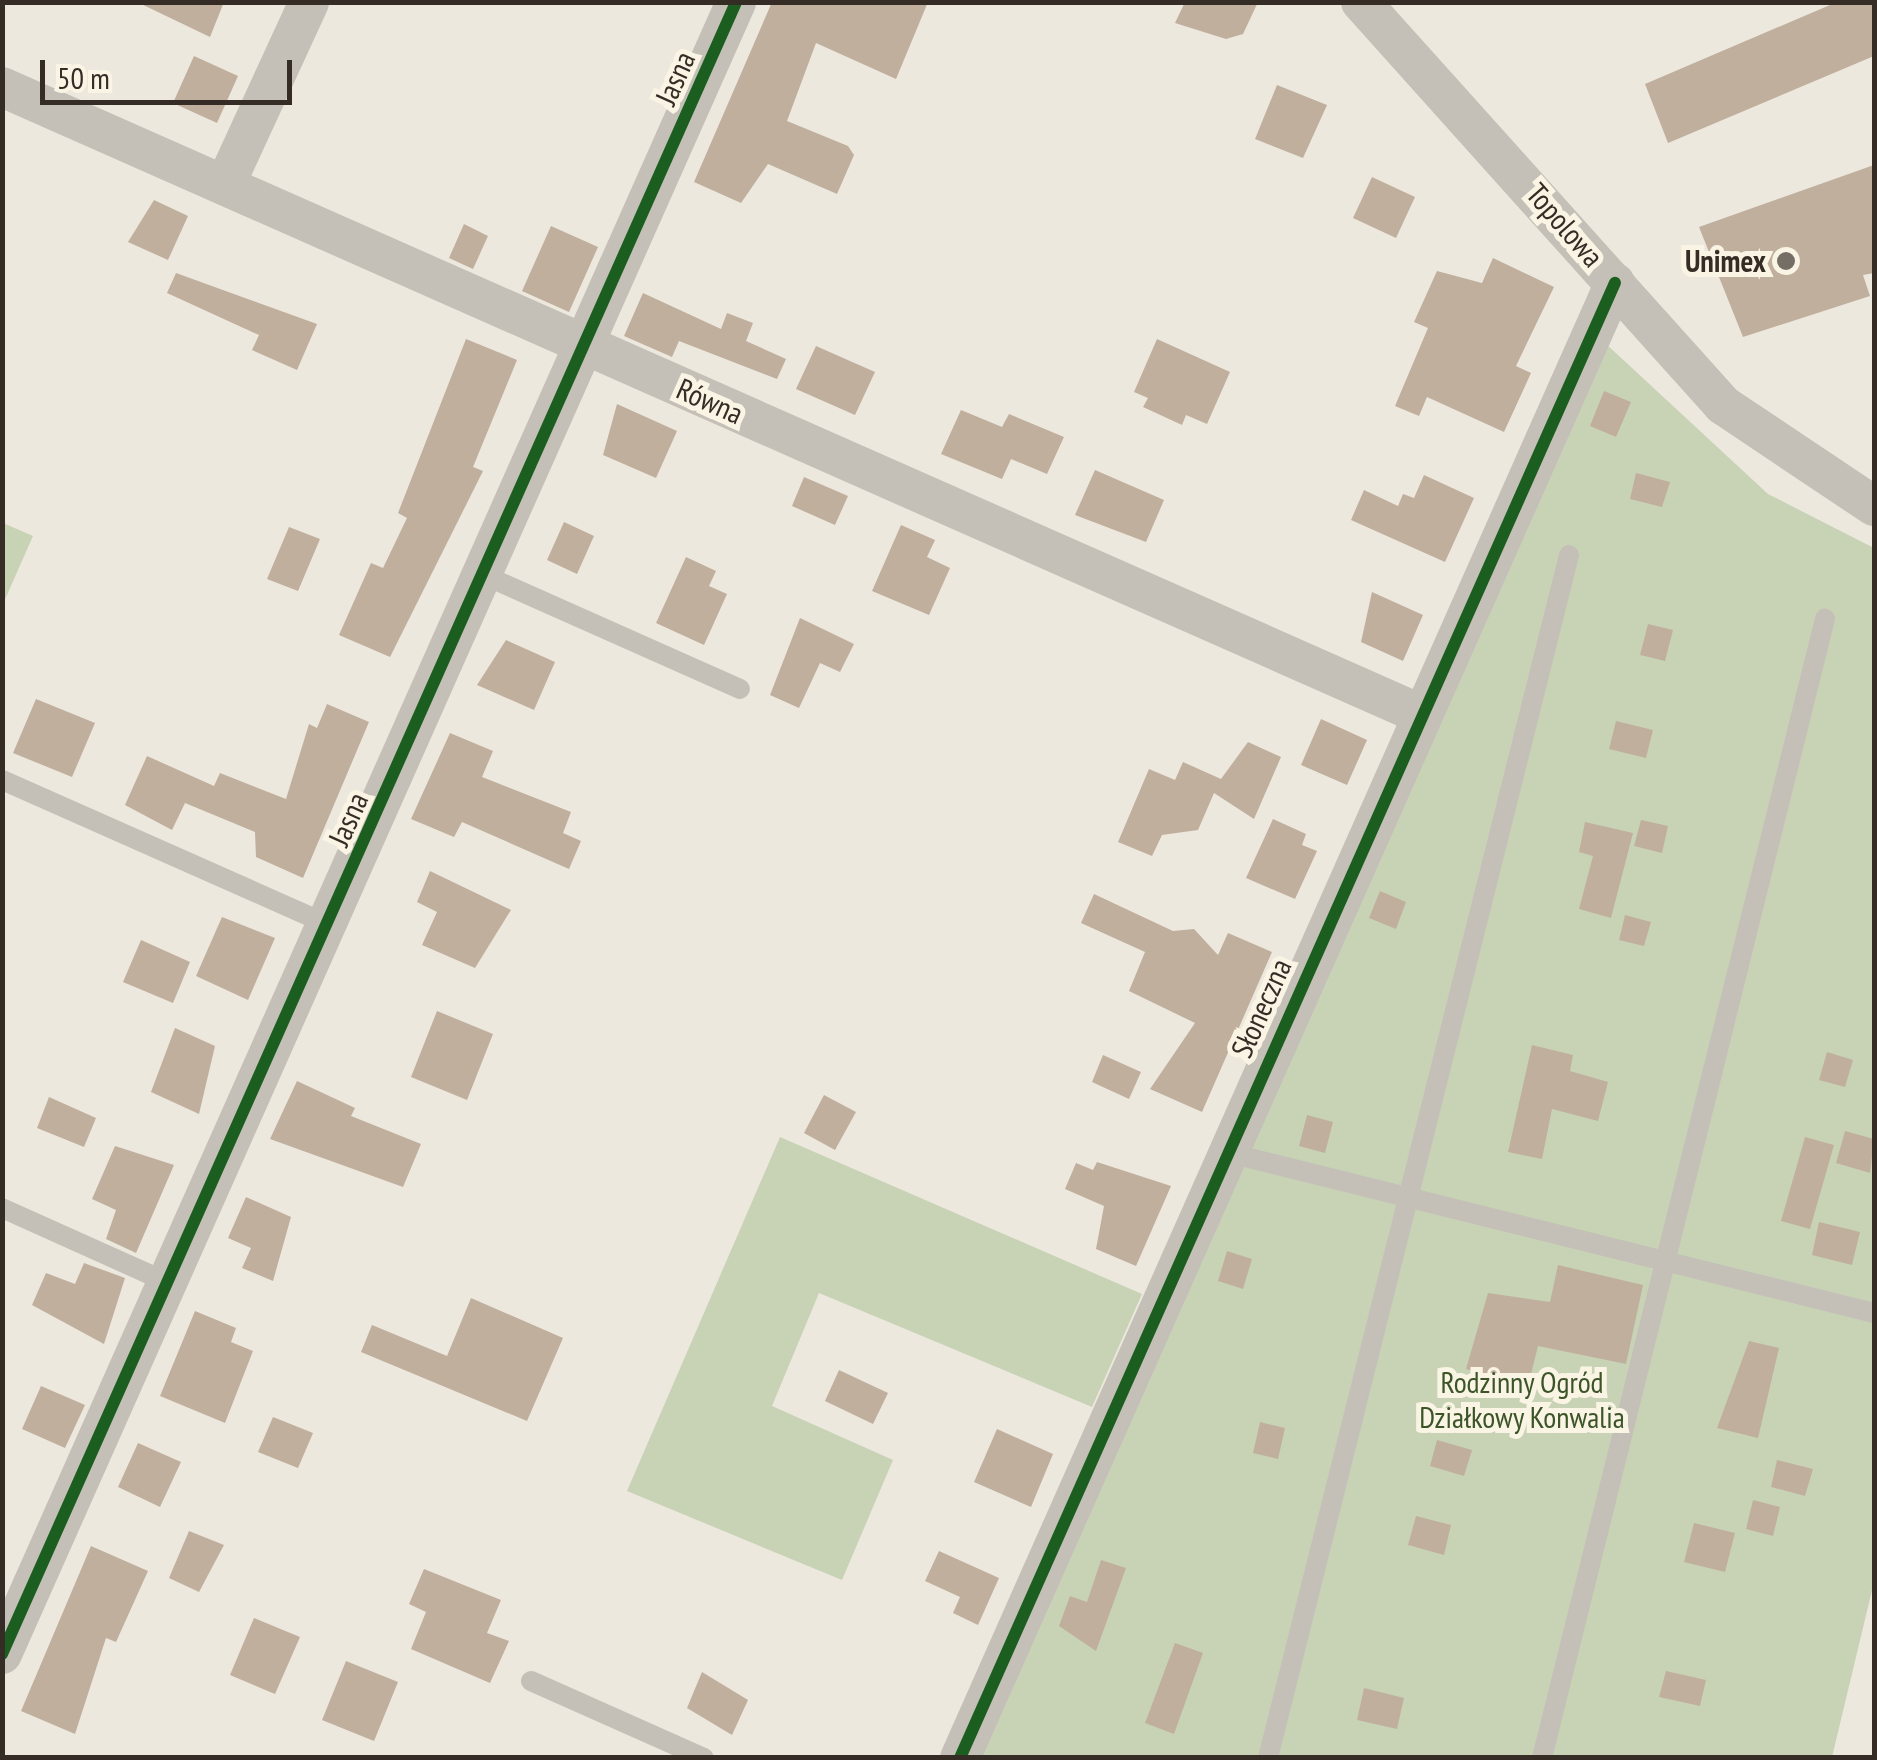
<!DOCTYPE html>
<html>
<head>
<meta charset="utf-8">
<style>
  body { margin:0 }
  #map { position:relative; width:1877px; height:1760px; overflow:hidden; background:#ece8dd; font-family:"PT Sans Narrow",sans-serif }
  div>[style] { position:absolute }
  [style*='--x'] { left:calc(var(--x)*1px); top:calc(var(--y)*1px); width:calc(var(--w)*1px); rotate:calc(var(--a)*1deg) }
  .green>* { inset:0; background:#c8d3b6 }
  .building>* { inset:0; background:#c1af9e }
  .lane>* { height:20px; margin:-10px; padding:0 10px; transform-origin:10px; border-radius:10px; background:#c4c0b7 }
  .street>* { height:40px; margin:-20px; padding:0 20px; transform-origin:20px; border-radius:20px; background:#c4c0b7 }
  .cycleway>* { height:12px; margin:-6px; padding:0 6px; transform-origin:6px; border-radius:6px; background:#1b5e20 }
  .dots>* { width:28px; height:28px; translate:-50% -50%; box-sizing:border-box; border:5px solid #faf4e4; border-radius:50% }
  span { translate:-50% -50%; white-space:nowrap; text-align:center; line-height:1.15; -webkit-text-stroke:10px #faf4e4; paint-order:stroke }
  .street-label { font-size:30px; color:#352d25 }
  .poi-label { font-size:30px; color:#352d25; font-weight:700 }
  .right { translate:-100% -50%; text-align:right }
  .park-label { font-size:30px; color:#3b5428 }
  .frame { position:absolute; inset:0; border:5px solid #352d25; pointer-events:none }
  .scale { position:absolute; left:40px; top:60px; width:252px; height:45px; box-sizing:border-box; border:5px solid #352d25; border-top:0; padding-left:12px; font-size:30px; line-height:35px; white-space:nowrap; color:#352d25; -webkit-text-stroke:8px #faf4e4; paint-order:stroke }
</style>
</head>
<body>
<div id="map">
  <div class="green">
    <i style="clip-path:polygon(1604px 342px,1768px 494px,1874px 548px,1874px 1582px,1832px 1757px,979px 1758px)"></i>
    <i style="clip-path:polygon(3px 523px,33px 536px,3px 604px)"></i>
    <i style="clip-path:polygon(780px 1137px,1142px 1294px,1092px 1407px,819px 1293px,772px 1406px,893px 1460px,842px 1580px,627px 1491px)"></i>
  </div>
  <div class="building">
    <i style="clip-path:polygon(137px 2px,224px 2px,210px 37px)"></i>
    <i style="clip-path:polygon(772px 2px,928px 2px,896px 79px,816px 43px,787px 121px,848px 146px,854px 155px,837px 194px,768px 164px,741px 203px,694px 182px)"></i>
    <i style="clip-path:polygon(1185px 2px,1258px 2px,1243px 34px,1226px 39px,1175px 23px)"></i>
    <i style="clip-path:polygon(1837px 2px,1874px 2px,1874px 56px,1668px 143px,1645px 84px)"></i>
    <i style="clip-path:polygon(194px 56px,238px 76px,217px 123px,173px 103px)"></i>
    <i style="clip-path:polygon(1277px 85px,1327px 105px,1303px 158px,1255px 139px)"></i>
    <i style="clip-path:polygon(1874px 165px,1874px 273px,1863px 275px,1870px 296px,1743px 337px,1699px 227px)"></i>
    <i style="clip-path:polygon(1372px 177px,1415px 197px,1396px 238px,1353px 218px)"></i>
    <i style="clip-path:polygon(154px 200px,188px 216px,168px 260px,128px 242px)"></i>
    <i style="clip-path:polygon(464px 224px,488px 236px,473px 269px,449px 258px)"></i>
    <i style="clip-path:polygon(551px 226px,598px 247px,569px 312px,522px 291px)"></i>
    <i style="clip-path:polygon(1493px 258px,1554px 287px,1516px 366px,1531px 373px,1504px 432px,1427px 397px,1419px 416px,1395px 406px,1428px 328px,1414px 322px,1437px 271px,1482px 283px)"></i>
    <i style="clip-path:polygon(176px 273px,317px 324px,297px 370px,252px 350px,259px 335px,167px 293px)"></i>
    <i style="clip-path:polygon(643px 293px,721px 329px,727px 313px,753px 323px,746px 341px,786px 359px,777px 379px,679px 341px,672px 357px,624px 336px)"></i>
    <i style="clip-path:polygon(466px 339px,517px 360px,473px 467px,483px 471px,390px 657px,339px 635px,371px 563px,383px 568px,407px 518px,398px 513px)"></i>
    <i style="clip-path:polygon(1157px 339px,1230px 372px,1207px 424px,1186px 415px,1182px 425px,1143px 407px,1148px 398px,1134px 392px)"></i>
    <i style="clip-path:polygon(816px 346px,875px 372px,855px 415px,796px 389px)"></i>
    <i style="clip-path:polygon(1604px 391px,1631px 402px,1616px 437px,1590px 426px)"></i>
    <i style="clip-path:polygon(617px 404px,677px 431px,656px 478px,603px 455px)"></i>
    <i style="clip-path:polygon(961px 410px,1002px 427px,1009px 414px,1064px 437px,1047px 474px,1011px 459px,1002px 479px,941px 454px)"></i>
    <i style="clip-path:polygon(1095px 470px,1164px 500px,1146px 542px,1075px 515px)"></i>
    <i style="clip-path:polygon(1636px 473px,1670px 482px,1662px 507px,1630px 499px)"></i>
    <i style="clip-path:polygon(1424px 475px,1474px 498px,1445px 562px,1351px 520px,1364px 490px,1398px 506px,1403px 494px,1414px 498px)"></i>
    <i style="clip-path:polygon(804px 477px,848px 496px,835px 525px,792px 506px)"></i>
    <i style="clip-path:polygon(564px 522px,594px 536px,577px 574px,547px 560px)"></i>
    <i style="clip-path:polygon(901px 525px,935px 540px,927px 557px,950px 568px,929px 615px,872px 591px)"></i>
    <i style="clip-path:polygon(289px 527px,320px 539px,298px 591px,267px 579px)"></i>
    <i style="clip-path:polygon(686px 557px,716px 571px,709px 586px,727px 594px,704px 645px,656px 623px)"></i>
    <i style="clip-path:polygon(1372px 592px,1423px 615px,1403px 661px,1361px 642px)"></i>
    <i style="clip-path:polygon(800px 618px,854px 644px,840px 672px,820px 663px,799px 708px,770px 695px)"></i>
    <i style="clip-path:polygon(1648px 624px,1673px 630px,1665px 661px,1640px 655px)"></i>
    <i style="clip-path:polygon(506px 640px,555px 662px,534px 710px,477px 685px)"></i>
    <i style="clip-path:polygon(36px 699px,95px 723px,72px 777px,13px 753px)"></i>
    <i style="clip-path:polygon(327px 704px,369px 722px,303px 878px,256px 857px,255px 832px,185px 803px,172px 830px,125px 805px,147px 756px,214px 786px,220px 773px,286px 799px,309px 724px,317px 728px)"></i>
    <i style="clip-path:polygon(1321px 719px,1367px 740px,1347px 785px,1301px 765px)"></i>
    <i style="clip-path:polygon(1616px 721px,1653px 730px,1646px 758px,1609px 749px)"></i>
    <i style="clip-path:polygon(450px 733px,493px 751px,482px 777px,571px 812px,563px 833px,581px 841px,569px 869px,462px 822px,454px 837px,411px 819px)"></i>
    <i style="clip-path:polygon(1248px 742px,1281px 757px,1254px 819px,1214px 793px,1198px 830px,1162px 835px,1152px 856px,1118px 842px,1149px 769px,1175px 780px,1183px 762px,1221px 779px)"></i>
    <i style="clip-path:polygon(1273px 819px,1306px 834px,1302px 845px,1317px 851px,1295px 899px,1246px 878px)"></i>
    <i style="clip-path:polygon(1641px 820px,1668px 826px,1662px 853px,1634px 846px)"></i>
    <i style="clip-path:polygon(1585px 822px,1633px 833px,1611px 918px,1579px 909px,1593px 856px,1579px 852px)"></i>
    <i style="clip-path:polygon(430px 871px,511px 910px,475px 968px,422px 945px,437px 912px,417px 902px)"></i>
    <i style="clip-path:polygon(1380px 891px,1406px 902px,1396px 929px,1369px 918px)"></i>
    <i style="clip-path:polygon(1094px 894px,1173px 931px,1194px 929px,1218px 955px,1228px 933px,1272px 952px,1202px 1112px,1150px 1089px,1195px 1023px,1129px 991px,1145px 952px,1081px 923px)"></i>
    <i style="clip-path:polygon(1625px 915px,1651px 922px,1644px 946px,1619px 940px)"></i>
    <i style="clip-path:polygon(222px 917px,275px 938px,248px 1000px,196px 976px)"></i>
    <i style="clip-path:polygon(141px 940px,190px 962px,173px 1003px,123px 982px)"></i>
    <i style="clip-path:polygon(437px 1011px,493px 1034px,467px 1100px,411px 1077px)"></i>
    <i style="clip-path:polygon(175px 1028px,215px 1046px,199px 1114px,151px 1092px)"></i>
    <i style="clip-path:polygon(1532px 1045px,1573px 1055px,1570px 1071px,1608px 1082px,1598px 1121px,1552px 1109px,1542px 1159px,1508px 1152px)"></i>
    <i style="clip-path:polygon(1827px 1052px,1853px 1060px,1845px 1087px,1819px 1080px)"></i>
    <i style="clip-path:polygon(1103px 1055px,1141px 1072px,1129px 1099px,1092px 1082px)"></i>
    <i style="clip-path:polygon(297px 1081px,355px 1108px,351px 1116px,421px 1144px,403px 1187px,270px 1139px)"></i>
    <i style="clip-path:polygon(824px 1095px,856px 1112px,835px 1150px,804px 1133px)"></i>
    <i style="clip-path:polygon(49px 1097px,96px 1118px,84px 1147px,37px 1128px)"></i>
    <i style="clip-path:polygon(1307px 1115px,1333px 1122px,1325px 1153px,1299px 1146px)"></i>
    <i style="clip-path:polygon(1845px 1131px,1874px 1139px,1870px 1173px,1836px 1163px)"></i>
    <i style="clip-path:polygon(1805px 1137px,1834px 1145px,1810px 1229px,1781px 1221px)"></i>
    <i style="clip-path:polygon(115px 1146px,174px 1165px,136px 1253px,106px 1239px,116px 1210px,92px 1199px)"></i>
    <i style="clip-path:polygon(1097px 1162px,1171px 1186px,1136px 1266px,1096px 1249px,1104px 1206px,1065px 1189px,1076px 1163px,1093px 1170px)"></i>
    <i style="clip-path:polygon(246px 1197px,291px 1217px,273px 1281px,242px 1268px,251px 1248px,228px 1238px)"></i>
    <i style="clip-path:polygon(1819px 1222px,1860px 1232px,1852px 1265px,1812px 1255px)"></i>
    <i style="clip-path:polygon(1227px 1251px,1252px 1259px,1243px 1289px,1218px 1281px)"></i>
    <i style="clip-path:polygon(84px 1263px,125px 1278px,104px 1344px,32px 1305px,46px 1273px,75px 1284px)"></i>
    <i style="clip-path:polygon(1558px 1265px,1643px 1285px,1626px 1364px,1538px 1346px,1528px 1386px,1466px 1369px,1488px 1293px,1550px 1302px)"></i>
    <i style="clip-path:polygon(471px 1298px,563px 1338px,527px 1421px,361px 1352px,372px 1325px,447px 1356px)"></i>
    <i style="clip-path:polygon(195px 1311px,236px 1328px,231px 1342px,253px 1351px,225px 1423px,160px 1396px)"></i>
    <i style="clip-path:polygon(1749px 1341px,1779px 1348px,1758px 1438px,1717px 1428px)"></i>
    <i style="clip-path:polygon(839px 1370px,888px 1393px,873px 1424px,825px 1401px)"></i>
    <i style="clip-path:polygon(41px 1386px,85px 1405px,65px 1448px,22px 1429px)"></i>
    <i style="clip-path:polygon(273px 1417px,313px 1433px,298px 1468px,258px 1452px)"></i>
    <i style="clip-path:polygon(1260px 1422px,1285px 1428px,1278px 1459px,1253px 1453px)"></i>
    <i style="clip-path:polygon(997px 1429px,1053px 1454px,1031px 1507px,974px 1482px)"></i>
    <i style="clip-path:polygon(1437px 1440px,1472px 1450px,1464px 1476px,1430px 1466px)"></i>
    <i style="clip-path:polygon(138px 1443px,181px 1462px,160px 1507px,118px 1487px)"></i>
    <i style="clip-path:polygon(1777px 1460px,1813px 1469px,1805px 1496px,1771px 1487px)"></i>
    <i style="clip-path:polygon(1753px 1500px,1780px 1507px,1773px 1536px,1746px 1529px)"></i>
    <i style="clip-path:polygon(1416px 1516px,1451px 1525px,1444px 1555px,1408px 1545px)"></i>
    <i style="clip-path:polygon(1694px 1523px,1735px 1533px,1725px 1572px,1684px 1562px)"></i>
    <i style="clip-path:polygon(189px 1531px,224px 1545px,199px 1592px,169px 1578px)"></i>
    <i style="clip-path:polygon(91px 1546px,148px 1571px,116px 1642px,106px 1638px,75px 1734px,21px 1711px)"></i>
    <i style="clip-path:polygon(939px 1551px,999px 1578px,978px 1625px,953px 1613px,960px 1597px,925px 1581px)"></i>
    <i style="clip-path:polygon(1101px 1560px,1126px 1568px,1096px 1651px,1059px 1626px,1070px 1596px,1087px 1602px)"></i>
    <i style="clip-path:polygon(424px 1569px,501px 1600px,487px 1633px,509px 1641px,490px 1683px,411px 1649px,426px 1612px,409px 1604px)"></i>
    <i style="clip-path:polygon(254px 1618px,300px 1637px,275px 1694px,230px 1675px)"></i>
    <i style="clip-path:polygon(1175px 1643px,1203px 1653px,1174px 1734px,1145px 1723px)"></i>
    <i style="clip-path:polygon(346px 1661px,398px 1682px,374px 1741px,322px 1720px)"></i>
    <i style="clip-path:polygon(1666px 1671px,1706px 1680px,1700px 1706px,1659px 1697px)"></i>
    <i style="clip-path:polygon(702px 1672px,748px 1700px,732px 1735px,687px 1708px)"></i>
    <i style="clip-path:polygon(1364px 1688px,1404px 1698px,1397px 1729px,1357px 1720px)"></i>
  </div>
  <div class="lane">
    <i style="--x:484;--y:575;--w:280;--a:24"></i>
    <i style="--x:2;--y:780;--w:358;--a:23.9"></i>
    <i style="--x:1225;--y:1152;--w:669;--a:13.93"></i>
    <i style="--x:2;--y:1208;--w:183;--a:24.2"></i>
    <i style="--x:531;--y:1681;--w:189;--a:24"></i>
    <i style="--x:1268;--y:1758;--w:1240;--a:-75.95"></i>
    <i style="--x:1542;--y:1758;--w:1174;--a:-76.05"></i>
  </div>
  <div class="street">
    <i style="--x:1361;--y:2;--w:542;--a:48.07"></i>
    <i style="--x:1723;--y:405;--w:182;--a:33.8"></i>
    <i style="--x:2;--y:87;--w:1548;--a:23.85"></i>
    <i style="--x:225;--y:185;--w:201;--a:-65.3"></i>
    <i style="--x:2;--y:1654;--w:1808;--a:-66.04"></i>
    <i style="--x:960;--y:1758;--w:1614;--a:-66.06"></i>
  </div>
  <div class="cycleway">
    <i style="--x:2;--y:1654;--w:1808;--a:-66.04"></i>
    <i style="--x:960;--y:1758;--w:1614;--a:-66.06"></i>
  </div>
  <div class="dots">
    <i style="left:1786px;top:261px;background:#756e65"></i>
  </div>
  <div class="street-label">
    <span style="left:675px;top:78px;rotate:-66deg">Jasna</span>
    <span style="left:1565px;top:225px;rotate:49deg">Topolowa</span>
    <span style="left:710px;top:401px;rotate:24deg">Równa</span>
    <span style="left:348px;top:819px;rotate:-66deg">Jasna</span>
    <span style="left:1261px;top:1008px;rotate:-66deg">Słoneczna</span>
  </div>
  <div class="poi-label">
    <span class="right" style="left:1766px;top:261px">Unimex</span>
  </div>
  <div class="park-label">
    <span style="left:1522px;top:1399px">Rodzinny Ogród<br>Działkowy Konwalia</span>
  </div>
  <div class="frame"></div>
  <div class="scale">50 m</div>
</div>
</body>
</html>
